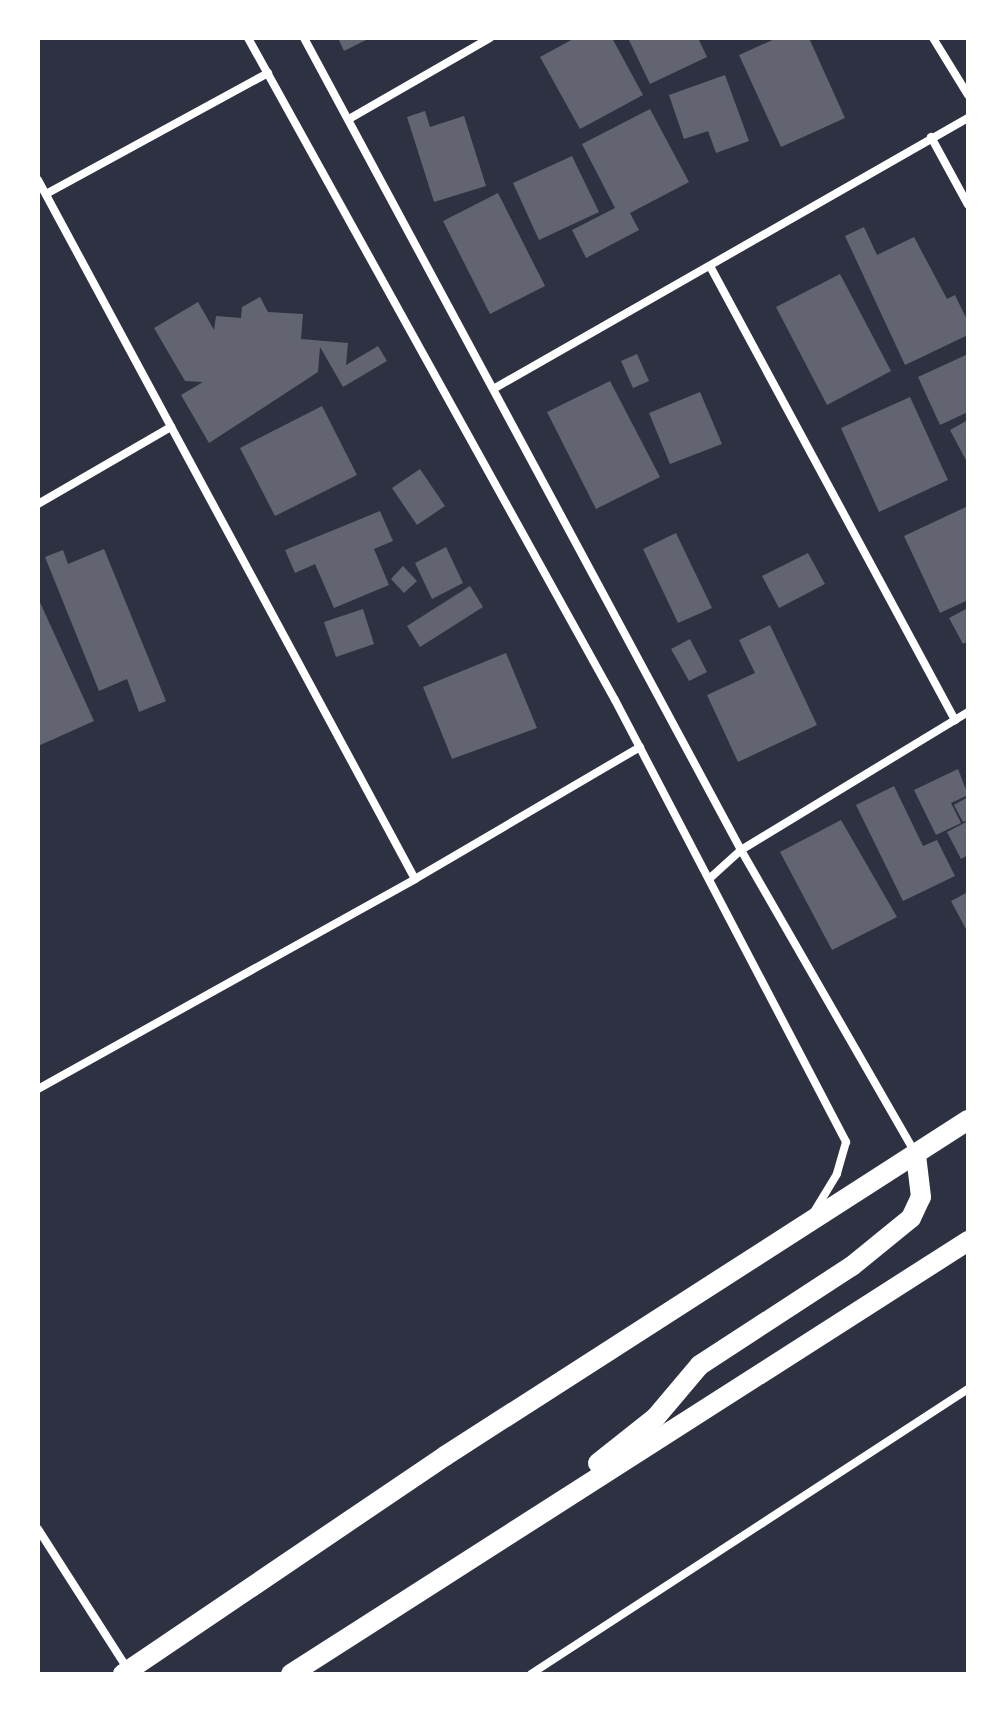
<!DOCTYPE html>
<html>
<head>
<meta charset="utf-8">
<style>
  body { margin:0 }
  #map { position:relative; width:1006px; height:1712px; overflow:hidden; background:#2d3142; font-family:"IBM Plex Sans",sans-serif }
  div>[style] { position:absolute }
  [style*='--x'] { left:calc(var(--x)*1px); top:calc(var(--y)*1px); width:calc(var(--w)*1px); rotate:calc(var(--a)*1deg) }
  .building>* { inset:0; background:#626471 }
  .minor>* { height:8px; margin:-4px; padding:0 4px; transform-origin:4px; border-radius:4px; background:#fff }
  .primary>* { height:20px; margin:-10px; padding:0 10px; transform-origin:10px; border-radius:10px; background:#fff }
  span { translate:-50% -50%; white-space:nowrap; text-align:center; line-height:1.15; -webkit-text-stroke:6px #fff; paint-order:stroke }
  .frame { position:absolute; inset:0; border:40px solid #fff; pointer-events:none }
</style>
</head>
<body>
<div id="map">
  <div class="building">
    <i style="clip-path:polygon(338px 38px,370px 38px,344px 51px)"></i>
    <i style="clip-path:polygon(575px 38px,612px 38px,643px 95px,580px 129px,540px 57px)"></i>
    <i style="clip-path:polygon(628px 38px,698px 38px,707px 57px,650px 84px)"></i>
    <i style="clip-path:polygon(777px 38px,809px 38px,845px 118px,781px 147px,739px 55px)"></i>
    <i style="clip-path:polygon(725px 75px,749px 141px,716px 153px,708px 131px,684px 139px,669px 95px)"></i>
    <i style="clip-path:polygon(650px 109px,689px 182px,630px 213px,639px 230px,586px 258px,572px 230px,615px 208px,582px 144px)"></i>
    <i style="clip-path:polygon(425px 111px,430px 127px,464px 116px,486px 186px,434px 202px,407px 117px)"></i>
    <i style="clip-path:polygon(572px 156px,599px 212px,539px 240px,513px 183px)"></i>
    <i style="clip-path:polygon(498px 193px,545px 286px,490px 314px,443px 221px)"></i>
    <i style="clip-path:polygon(864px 227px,877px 255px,914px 237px,947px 299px,955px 295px,968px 322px,968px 335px,905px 365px,845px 236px)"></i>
    <i style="clip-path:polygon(840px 274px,891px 371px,827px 405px,776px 307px)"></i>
    <i style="clip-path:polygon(260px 297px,268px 312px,303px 314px,301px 339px,348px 343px,346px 365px,378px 346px,387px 361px,343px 387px,320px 347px,318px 372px,209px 443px,181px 395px,203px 382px,185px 381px,154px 328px,198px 302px,214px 330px,216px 316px,241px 318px,242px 307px)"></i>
    <i style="clip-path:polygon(637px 354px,649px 381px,633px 388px,621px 361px)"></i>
    <i style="clip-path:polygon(968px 354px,968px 412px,940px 425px,918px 377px)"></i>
    <i style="clip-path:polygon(610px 381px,660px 477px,596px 509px,547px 412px)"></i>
    <i style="clip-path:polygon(700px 392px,722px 444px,670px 464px,649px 413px)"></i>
    <i style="clip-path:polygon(910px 397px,948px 480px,879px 512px,841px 428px)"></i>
    <i style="clip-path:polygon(322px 406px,357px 475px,275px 516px,240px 448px)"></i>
    <i style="clip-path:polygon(968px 420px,968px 464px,950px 430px)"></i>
    <i style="clip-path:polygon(420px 469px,445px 506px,417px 525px,392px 488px)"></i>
    <i style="clip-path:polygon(968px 506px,968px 600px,940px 613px,904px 536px)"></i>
    <i style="clip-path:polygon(380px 511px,393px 541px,374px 549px,389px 585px,334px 608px,315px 564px,295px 573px,285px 550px)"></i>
    <i style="clip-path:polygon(676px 533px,712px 608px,678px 623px,643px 549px)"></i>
    <i style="clip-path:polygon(446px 547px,463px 583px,432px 599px,415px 563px)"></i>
    <i style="clip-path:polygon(104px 549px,166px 701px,139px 712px,127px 679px,99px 691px,45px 557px,63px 550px,68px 564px)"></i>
    <i style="clip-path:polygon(808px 553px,825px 584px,779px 608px,762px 576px)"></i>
    <i style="clip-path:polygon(403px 566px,417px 581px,404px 593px,391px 579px)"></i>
    <i style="clip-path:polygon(470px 586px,483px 607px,420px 647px,407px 626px)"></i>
    <i style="clip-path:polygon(38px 598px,94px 721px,38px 746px)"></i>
    <i style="clip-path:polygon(968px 608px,968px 641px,963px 644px,949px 618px)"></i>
    <i style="clip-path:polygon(363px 609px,374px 644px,336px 657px,324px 622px)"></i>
    <i style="clip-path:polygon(770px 625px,817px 725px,738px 762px,707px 695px,755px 673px,739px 640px)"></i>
    <i style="clip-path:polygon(690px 639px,707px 672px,689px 681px,671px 649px)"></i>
    <i style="clip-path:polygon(506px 653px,537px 728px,452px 759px,423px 687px)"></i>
    <i style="clip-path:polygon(958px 769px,968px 795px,951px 803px,961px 823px,936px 835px,914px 790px)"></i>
    <i style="clip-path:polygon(894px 786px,923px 846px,937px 840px,955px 876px,903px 901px,856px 805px)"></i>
    <i style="clip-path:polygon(968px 797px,968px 820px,963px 822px,954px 805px)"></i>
    <i style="clip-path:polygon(841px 820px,897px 917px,832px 950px,780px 852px)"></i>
    <i style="clip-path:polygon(968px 821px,968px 855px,961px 859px,947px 832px)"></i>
    <i style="clip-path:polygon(968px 892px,968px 933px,951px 901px)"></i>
  </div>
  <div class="minor">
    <i style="--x:248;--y:38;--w:757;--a:61"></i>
    <i style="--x:615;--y:700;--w:499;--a:62.4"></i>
    <i style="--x:846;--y:1142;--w:33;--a:106"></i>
    <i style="--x:837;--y:1174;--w:44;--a:121.2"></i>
    <i style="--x:304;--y:38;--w:922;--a:61.71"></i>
    <i style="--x:741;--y:850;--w:351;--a:60.1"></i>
    <i style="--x:933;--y:38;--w:67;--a:58.4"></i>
    <i style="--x:349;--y:119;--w:163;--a:-29.9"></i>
    <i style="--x:931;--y:137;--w:77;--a:61.4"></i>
    <i style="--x:38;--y:180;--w:794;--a:61.66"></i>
    <i style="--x:46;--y:194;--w:253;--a:-28.6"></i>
    <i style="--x:711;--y:268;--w:514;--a:61.64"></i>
    <i style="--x:495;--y:388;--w:545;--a:-29.72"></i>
    <i style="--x:38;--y:504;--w:154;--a:-30.1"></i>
    <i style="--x:709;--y:879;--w:43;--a:-42.2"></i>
    <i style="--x:741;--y:850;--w:266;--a:-31.3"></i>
    <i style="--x:38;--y:1089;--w:432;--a:-29.1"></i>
    <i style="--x:415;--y:879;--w:261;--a:-30.4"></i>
    <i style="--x:38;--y:1529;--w:167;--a:57.4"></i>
    <i style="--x:531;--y:1674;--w:522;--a:-33.11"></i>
  </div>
  <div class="primary">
    <i style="--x:598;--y:1463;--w:74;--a:-38.4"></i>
    <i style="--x:656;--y:1417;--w:68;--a:-49.8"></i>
    <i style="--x:700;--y:1365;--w:181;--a:-33.1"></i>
    <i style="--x:852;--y:1266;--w:76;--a:-39.1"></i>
    <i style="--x:911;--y:1218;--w:23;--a:-65"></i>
    <i style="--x:921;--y:1197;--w:42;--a:-96.8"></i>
    <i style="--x:123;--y:1674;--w:389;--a:-34.1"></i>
    <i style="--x:445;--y:1456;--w:622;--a:-32.72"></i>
    <i style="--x:291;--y:1674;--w:804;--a:-32.6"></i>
  </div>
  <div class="frame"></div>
</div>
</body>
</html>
